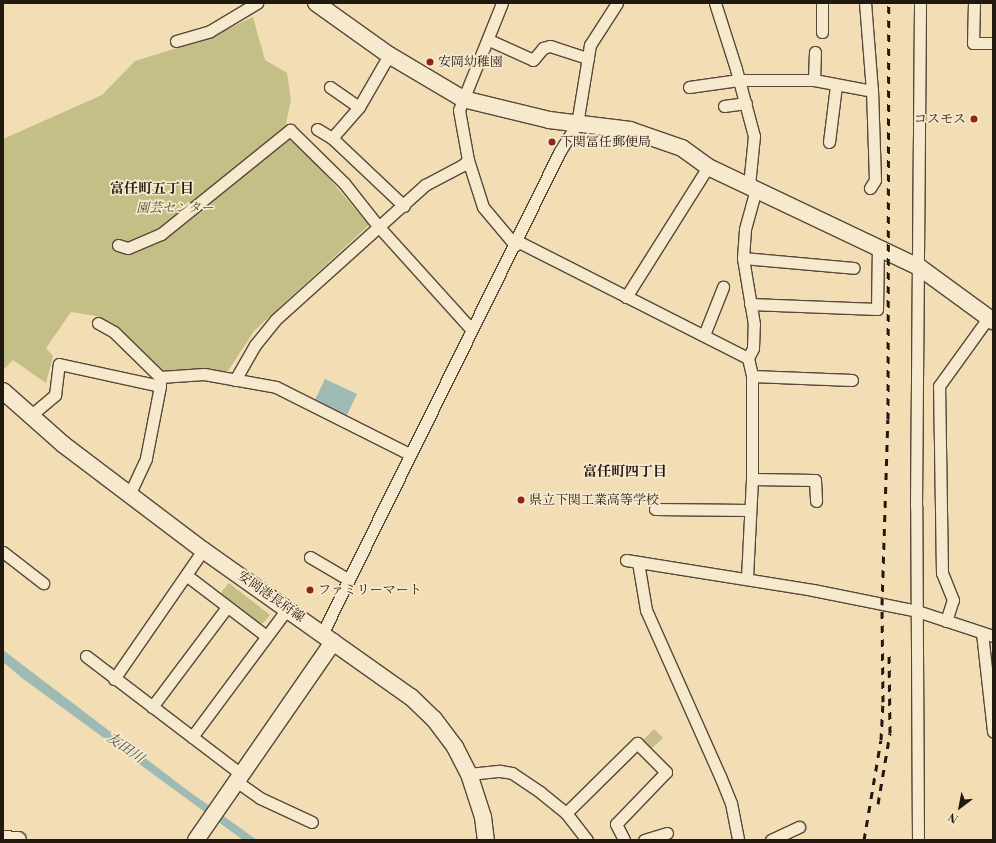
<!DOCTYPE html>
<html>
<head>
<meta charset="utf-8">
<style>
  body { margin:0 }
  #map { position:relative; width:996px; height:843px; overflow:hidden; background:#f2ddb4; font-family:"Libre Bodoni","Noto Serif JP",serif }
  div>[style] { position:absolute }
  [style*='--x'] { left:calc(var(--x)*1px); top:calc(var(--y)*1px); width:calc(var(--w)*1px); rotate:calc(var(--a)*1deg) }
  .green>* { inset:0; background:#c3bf87 }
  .water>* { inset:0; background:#9dbab5 }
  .roads { filter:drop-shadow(1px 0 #554939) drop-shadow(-1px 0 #554939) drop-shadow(0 1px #554939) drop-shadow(0 -1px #554939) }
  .street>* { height:11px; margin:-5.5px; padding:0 5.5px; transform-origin:5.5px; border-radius:5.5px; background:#f7e9ce }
  .secondary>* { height:16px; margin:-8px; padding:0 8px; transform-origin:8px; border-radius:8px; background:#f7e9ce }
  .rail>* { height:3px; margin-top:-1.5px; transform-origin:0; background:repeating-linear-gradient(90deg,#211810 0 7px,transparent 0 14px) }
  .dots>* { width:11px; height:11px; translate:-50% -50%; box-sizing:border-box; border:2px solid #f7e9ce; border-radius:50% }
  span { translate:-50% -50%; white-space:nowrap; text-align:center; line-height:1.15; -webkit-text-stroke:3.5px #f7e9ce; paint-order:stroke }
  .poi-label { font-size:13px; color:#211810 }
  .left { translate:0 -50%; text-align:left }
  .right { translate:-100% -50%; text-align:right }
  .park-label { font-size:13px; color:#524a34; font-style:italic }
  .street-label { font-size:13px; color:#211810 }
  .neighbourhood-label { font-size:14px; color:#211810; font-weight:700 }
  .water-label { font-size:14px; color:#4c514a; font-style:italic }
  .frame { position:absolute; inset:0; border:4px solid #211810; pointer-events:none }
  .north { position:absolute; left:940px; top:787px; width:40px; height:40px; -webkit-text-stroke:3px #f7e9ce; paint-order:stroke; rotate:212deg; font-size:11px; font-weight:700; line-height:16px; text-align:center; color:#211810 }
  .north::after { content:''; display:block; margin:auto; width:14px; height:18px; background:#211810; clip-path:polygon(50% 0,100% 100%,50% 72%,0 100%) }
</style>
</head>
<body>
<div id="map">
  <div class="green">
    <i style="clip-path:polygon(253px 17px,265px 60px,287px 73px,291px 100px,286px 123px,289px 139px,320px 168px,369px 225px,254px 331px,228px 371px,161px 370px,122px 331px,96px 316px,71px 312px,46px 348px,53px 356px,46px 383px,13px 360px,3px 370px,3px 139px,102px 95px,135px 61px,206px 39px)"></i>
    <i style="clip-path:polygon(229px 583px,270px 615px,263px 623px,258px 624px,222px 596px,222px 591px)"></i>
    <i style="clip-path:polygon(654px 729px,663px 738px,650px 750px,642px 741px)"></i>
  </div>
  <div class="water">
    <i style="clip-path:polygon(325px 379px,357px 394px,347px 415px,315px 400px)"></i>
    <i style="clip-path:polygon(3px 650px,187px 790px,257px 840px,243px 840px,22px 678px,3px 662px)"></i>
  </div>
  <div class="roads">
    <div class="street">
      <i style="--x:502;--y:3;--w:115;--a:111.9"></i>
      <i style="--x:459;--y:110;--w:51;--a:79.8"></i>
      <i style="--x:468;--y:160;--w:49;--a:72.3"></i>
      <i style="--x:483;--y:207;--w:50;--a:49.9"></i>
      <i style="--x:715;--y:3;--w:69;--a:72.3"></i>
      <i style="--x:736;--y:69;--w:69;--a:75"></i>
      <i style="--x:754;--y:136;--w:49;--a:95.8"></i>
      <i style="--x:822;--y:3;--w:29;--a:90"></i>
      <i style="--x:974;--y:3;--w:40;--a:91.4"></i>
      <i style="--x:973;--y:43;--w:20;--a:0"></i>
      <i style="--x:489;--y:40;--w:48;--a:24.4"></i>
      <i style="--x:533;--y:60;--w:16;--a:-50"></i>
      <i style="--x:543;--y:48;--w:7;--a:-16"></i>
      <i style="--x:550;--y:46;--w:40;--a:18"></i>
      <i style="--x:176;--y:41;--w:35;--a:-16"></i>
      <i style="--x:210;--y:31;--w:55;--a:-30.8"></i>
      <i style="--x:814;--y:80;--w:28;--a:-88"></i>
      <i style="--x:330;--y:87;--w:35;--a:35"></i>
      <i style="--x:689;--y:87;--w:50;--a:-8"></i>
      <i style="--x:739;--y:80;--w:75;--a:0"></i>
      <i style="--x:814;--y:80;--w:59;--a:10.7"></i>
      <i style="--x:872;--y:91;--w:88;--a:-94.5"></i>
      <i style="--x:724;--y:106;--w:22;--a:-8"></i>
      <i style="--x:317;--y:129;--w:17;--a:31"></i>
      <i style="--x:332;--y:138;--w:99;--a:43.4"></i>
      <i style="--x:332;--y:138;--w:41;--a:-48.9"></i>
      <i style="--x:359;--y:107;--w:60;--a:-60"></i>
      <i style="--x:829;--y:142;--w:56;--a:-82.9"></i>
      <i style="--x:870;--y:188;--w:9;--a:-58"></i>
      <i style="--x:875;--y:180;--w:89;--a:-91.9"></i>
      <i style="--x:517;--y:241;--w:259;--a:26.9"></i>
      <i style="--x:748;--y:358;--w:18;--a:77"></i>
      <i style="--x:752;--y:376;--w:103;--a:90"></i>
      <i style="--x:752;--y:479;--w:99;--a:92.9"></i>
      <i style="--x:118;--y:245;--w:10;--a:17"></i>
      <i style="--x:128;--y:248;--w:36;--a:-23"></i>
      <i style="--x:161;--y:234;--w:166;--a:-38.9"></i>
      <i style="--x:290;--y:130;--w:76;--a:44.5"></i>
      <i style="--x:344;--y:183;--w:55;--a:51.7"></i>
      <i style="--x:378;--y:226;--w:139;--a:47.9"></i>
      <i style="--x:743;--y:258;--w:111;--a:5.1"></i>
      <i style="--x:626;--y:297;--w:154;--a:-57.8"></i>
      <i style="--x:750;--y:304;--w:127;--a:2.3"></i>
      <i style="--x:877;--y:309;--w:61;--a:-89.1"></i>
      <i style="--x:98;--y:323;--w:18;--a:29"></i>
      <i style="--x:114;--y:332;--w:64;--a:44.4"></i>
      <i style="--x:160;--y:377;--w:44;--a:-3.9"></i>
      <i style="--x:204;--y:374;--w:73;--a:10.2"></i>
      <i style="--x:276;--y:387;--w:149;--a:26.7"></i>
      <i style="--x:704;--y:335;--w:52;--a:-68.4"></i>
      <i style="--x:748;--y:358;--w:11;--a:-63"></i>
      <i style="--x:753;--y:348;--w:24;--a:-88"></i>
      <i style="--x:754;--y:324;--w:67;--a:-99.5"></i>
      <i style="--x:743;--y:258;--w:29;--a:-86"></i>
      <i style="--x:745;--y:229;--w:41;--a:-74.6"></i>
      <i style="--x:752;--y:376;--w:100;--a:2.3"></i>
      <i style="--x:235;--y:380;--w:40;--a:-60.3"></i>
      <i style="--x:255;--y:345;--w:32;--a:-51"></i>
      <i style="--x:275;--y:320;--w:202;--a:-42"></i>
      <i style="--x:425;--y:185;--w:43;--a:-27.8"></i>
      <i style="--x:463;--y:165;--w:7;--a:-45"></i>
      <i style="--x:30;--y:416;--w:33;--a:-40"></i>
      <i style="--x:55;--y:395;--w:31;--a:-83"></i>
      <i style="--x:59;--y:364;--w:103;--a:12.3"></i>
      <i style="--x:160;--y:386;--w:9;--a:-90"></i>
      <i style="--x:752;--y:479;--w:63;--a:0.9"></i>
      <i style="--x:815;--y:480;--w:21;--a:87"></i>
      <i style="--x:130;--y:493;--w:38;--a:-65"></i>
      <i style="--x:146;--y:458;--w:73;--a:-79"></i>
      <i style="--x:655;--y:509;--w:94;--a:0.6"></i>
      <i style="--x:3;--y:552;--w:51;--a:37.8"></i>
      <i style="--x:310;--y:557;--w:45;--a:30.5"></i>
      <i style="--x:626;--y:560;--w:189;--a:9.1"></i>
      <i style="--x:813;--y:590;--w:106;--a:11.4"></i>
      <i style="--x:917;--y:611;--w:80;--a:18.2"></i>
      <i style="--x:638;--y:562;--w:49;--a:80.5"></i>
      <i style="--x:646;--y:610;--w:182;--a:66"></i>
      <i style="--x:720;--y:776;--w:29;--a:68"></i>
      <i style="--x:731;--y:803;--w:38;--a:79"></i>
      <i style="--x:186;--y:575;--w:101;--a:37.3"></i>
      <i style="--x:946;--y:621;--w:22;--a:-72"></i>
      <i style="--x:953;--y:600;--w:29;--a:-112"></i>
      <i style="--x:942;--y:573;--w:187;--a:-90.9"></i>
      <i style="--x:939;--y:386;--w:84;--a:-54.2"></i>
      <i style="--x:982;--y:633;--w:99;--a:83.6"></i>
      <i style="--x:322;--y:634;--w:538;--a:-63.77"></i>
      <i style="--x:560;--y:151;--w:32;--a:-58"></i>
      <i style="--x:577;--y:124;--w:80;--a:-80.7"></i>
      <i style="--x:590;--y:45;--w:50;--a:-57.3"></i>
      <i style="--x:86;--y:656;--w:195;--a:37.3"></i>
      <i style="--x:114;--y:679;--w:157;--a:-55.4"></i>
      <i style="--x:152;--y:707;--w:125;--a:-53.1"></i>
      <i style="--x:192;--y:737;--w:159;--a:-53.4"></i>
      <i style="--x:469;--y:774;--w:31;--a:-6"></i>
      <i style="--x:500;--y:771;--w:12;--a:9"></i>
      <i style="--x:512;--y:773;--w:34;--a:34"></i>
      <i style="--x:540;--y:792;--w:33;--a:39"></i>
      <i style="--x:566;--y:813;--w:34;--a:52"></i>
      <i style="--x:236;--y:781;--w:29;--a:35"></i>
      <i style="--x:260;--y:798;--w:57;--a:24.8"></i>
      <i style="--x:566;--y:813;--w:100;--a:-44.6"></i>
      <i style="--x:637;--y:743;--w:41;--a:45"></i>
      <i style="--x:666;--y:772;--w:72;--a:133.9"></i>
      <i style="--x:616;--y:824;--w:18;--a:63"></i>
      <i style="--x:644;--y:840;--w:24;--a:-17"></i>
      <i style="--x:771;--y:840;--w:31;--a:-25"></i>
      <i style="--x:918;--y:840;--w:334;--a:-90.3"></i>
      <i style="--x:916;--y:506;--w:503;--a:-89.54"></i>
    </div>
    <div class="secondary">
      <i style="--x:316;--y:3;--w:90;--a:35.5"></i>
      <i style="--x:389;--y:55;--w:86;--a:30.7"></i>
      <i style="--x:463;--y:99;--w:89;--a:13.7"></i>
      <i style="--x:549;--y:120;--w:82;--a:7"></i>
      <i style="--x:630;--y:130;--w:55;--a:19.1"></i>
      <i style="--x:682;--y:148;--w:32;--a:36"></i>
      <i style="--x:708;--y:167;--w:233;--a:25.4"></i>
      <i style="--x:919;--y:267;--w:92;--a:36.1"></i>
      <i style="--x:3;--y:391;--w:81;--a:41.5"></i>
      <i style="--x:64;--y:445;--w:174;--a:37.1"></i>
      <i style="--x:203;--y:550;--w:255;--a:35.3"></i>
      <i style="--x:411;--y:697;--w:32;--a:44"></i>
      <i style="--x:434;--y:719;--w:35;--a:53"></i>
      <i style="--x:455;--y:747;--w:30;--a:63"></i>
      <i style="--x:469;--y:774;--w:45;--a:72"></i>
      <i style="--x:483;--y:817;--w:23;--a:83"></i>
      <i style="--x:3;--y:839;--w:15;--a:4"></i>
      <i style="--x:196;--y:840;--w:241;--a:-55.3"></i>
    </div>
  </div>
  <div class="rail">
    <i style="--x:878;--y:804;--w:72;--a:-80.4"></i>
    <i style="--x:890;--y:733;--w:80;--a:-90.7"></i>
    <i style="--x:864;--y:840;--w:101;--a:-80.4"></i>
    <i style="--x:881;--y:740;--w:38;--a:-87"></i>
    <i style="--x:883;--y:702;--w:97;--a:-90.6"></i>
    <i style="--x:882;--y:605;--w:186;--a:-88.2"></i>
    <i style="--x:888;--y:419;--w:416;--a:-89.9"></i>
  </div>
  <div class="dots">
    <i style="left:430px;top:62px;background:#8f2418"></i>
    <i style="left:974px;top:119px;background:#8f2418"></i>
    <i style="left:552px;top:142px;background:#8f2418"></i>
    <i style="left:521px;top:500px;background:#8f2418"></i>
    <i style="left:310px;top:590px;background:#8f2418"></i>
  </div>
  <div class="poi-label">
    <span class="left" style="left:438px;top:62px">安岡幼稚園</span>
    <span class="right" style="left:966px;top:119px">コスモス</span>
    <span class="left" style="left:560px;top:142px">下関冨任郵便局</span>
    <span class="left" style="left:529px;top:500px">県立下関工業高等学校</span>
    <span class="left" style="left:318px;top:590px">ファミリーマート</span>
  </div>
  <div class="park-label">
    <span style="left:175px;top:208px">園芸センター</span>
  </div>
  <div class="street-label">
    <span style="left:271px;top:597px;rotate:35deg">安岡港長府線</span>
  </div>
  <div class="neighbourhood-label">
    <span style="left:152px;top:189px">富任町五丁目</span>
    <span style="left:625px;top:472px">富任町四丁目</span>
  </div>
  <div class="water-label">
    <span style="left:125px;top:748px;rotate:35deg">友田川</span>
  </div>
  <div class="frame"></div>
  <div class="north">N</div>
</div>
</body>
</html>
